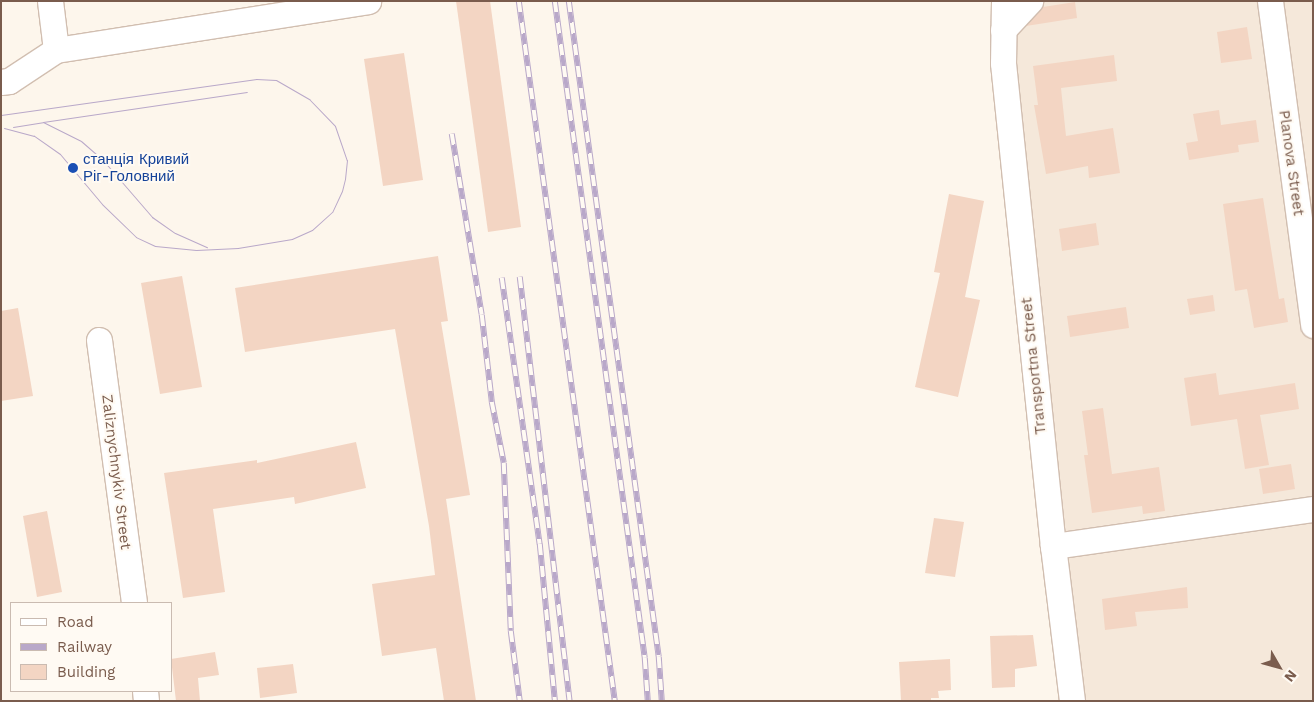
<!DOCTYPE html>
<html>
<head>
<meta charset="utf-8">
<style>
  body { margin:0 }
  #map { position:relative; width:1314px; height:702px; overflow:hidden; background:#fdf6ec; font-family:"Work Sans",sans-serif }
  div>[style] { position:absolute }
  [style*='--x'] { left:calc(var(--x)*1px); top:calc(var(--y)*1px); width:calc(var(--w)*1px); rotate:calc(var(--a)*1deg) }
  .residential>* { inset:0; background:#f5e8da }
  .building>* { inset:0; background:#f3d5c3 }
  .roads { filter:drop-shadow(1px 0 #d1beb0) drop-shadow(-1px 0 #d1beb0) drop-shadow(0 1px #d1beb0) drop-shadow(0 -1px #d1beb0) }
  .minor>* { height:25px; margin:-12.5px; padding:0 12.5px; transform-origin:12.5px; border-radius:12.5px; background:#fff }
  .tram>* { height:1px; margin:-0.5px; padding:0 0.5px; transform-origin:0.5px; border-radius:0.5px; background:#b9a8c9 }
  .rail>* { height:5.5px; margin-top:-2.75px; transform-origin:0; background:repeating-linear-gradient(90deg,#fffaf3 0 11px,#b9a8c9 0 22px); box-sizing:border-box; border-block:1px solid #b9a8c9 }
  .dots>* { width:14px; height:14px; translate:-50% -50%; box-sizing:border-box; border:2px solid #fffaf3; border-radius:50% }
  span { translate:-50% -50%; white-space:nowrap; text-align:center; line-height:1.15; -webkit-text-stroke:4px #fffaf3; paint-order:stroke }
  .transit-label { font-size:15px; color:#164399 }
  .left { translate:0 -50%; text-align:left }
  .street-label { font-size:15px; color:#7a5c4d }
  .frame { position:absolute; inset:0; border:2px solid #7a5c4d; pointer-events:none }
  .legend { position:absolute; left:10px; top:602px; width:162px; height:90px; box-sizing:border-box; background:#fffaf3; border:1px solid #cabbb1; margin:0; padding:6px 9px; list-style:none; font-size:15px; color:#7a5c4d }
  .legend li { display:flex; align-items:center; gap:10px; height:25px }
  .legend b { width:25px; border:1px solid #cabbb1 }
  .north { position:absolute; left:1254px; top:642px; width:50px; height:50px; -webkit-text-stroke:4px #fffaf3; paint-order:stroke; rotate:128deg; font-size:14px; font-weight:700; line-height:20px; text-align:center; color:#7a5c4d }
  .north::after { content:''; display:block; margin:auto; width:18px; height:22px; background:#7a5c4d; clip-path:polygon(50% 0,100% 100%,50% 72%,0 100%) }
</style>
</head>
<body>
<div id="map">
  <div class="residential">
    <i style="clip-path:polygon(1030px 1px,1313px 1px,1313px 701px,1072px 701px,1003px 63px)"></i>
  </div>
  <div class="building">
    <i style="clip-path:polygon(456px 1px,490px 1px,521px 227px,488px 232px)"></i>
    <i style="clip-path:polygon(1075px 2px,1077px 18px,1026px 26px,1043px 7px)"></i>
    <i style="clip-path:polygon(1247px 27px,1252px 59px,1221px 63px,1217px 32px)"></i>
    <i style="clip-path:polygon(404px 53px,423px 180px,383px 186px,364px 59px)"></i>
    <i style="clip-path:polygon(1114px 55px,1117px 81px,1061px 88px,1066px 136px,1113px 128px,1120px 173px,1089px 178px,1088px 166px,1046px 174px,1034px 105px,1038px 105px,1033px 66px)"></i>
    <i style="clip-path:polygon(1219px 110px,1221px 125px,1256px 120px,1259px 142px,1238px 145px,1239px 152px,1189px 160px,1186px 143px,1198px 141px,1193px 114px)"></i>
    <i style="clip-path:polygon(949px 194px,984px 201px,965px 297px,980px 300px,958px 397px,915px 387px,940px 273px,934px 272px)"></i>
    <i style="clip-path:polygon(1263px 198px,1279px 299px,1284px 298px,1288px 322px,1254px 328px,1247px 289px,1235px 291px,1223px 204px)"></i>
    <i style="clip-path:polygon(1096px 223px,1099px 245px,1062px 251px,1059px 229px)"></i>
    <i style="clip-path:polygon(438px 256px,448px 321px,441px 322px,470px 495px,446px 499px,476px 701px,444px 701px,436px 648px,382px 656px,372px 584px,435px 575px,429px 526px,395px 329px,245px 352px,235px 288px)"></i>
    <i style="clip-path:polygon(182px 276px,202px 387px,160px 394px,141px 283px)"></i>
    <i style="clip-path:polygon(1213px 295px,1215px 311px,1190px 315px,1187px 299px)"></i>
    <i style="clip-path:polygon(1126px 307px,1129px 328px,1070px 337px,1067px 316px)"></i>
    <i style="clip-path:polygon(18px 308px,33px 396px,1px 401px,1px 311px)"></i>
    <i style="clip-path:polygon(1216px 373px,1219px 395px,1295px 383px,1299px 409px,1260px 415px,1269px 465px,1245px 469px,1237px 419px,1191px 426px,1184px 378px)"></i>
    <i style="clip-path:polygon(1103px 408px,1112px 474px,1159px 467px,1165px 511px,1143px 514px,1142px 506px,1092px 513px,1084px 455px,1088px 455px,1082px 411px)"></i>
    <i style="clip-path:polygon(356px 442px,366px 488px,295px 504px,294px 497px,213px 509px,225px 592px,183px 598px,164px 473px,257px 460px,257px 463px)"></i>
    <i style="clip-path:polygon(1291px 464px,1295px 489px,1263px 494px,1259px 469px)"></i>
    <i style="clip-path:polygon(47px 511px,62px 592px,37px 597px,23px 516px)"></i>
    <i style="clip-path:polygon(934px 518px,964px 522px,955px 577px,925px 573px)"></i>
    <i style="clip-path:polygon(1187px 587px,1188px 608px,1135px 612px,1137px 626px,1105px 630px,1102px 599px)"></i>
    <i style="clip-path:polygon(1033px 635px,1037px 666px,1015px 669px,1015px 687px,992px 688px,990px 636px)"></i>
    <i style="clip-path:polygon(215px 652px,219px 675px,198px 678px,200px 701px,176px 701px,171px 659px)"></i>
    <i style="clip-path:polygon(950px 659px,951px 690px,938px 691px,939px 698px,931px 698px,931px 701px,901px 701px,899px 662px)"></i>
    <i style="clip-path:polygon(293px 664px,297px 693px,260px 698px,257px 668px)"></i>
  </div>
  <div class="roads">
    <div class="minor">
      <i style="--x:50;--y:1;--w:49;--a:83"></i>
      <i style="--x:1004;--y:1;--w:62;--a:90.9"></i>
      <i style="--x:1003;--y:63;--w:486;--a:84.1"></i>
      <i style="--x:1053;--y:546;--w:156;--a:83"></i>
      <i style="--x:1270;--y:1;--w:327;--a:82.4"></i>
      <i style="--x:1003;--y:30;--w:40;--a:-47"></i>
      <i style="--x:1;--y:82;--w:8;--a:-7"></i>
      <i style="--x:9;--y:81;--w:56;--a:-33.4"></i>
      <i style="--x:56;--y:50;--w:316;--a:-8.9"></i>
      <i style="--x:99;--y:340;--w:265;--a:82.4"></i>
      <i style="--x:1053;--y:546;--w:263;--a:-8.1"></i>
      <i style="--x:145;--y:691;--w:10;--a:84"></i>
    </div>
  </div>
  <div class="tram">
    <i style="--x:1;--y:115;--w:258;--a:-8"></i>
    <i style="--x:256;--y:79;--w:20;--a:3"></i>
    <i style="--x:276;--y:80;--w:39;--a:30"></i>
    <i style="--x:310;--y:100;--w:36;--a:46"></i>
    <i style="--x:335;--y:126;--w:36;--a:71"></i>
    <i style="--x:347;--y:160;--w:19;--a:96"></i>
    <i style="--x:345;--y:179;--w:12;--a:104"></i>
    <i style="--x:342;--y:191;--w:23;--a:115"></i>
    <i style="--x:332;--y:212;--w:27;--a:138"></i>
    <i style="--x:312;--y:230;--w:22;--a:156"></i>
    <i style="--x:292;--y:239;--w:55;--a:170.5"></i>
    <i style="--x:238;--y:248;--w:42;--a:177.3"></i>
    <i style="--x:196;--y:250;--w:41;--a:-174.4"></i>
    <i style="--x:155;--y:246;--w:21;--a:-155"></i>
    <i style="--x:136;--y:237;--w:47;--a:-135.9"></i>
    <i style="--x:102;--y:204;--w:65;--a:-130"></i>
    <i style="--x:60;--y:154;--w:32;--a:-145"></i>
    <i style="--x:34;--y:136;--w:31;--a:-165"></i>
    <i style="--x:43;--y:122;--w:206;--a:-8.4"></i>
    <i style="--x:13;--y:127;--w:30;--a:-9"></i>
    <i style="--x:43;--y:122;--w:42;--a:26.6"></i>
    <i style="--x:81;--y:141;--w:28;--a:41"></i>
    <i style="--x:102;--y:159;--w:77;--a:49.2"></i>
    <i style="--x:152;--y:217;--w:28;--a:35"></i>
    <i style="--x:175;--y:233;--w:35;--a:24"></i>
  </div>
  <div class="rail">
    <i style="--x:519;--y:1;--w:707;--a:82.19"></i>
    <i style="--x:555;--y:1;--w:663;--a:82.2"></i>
    <i style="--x:645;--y:658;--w:43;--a:86"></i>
    <i style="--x:569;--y:1;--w:662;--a:82.19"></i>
    <i style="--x:659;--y:657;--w:44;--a:86.1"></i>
    <i style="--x:452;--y:134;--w:183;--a:80.6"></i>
    <i style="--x:482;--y:315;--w:88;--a:83.4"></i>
    <i style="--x:492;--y:402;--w:62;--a:78.9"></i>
    <i style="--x:504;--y:463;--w:168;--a:87.6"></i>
    <i style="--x:511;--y:631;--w:71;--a:82.7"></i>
    <i style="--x:520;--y:277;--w:427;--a:83.3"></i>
    <i style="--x:502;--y:278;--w:269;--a:81.9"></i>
    <i style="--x:540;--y:544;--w:158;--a:84.5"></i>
  </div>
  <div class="dots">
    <i style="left:73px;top:168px;background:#1a4fb4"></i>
  </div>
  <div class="transit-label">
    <span class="left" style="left:83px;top:168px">станція Кривий<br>Ріг-Головний</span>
  </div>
  <div class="street-label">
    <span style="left:1291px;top:163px;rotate:82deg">Planova Street</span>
    <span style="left:1034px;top:366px;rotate:-96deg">Transportna Street</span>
    <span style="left:116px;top:472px;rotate:83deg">Zaliznychnykiv Street</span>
  </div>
  <div class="frame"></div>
  <ul class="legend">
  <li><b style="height:6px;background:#fff"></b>Road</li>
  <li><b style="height:6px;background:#b9a8c9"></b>Railway</li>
  <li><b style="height:14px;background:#f3d5c3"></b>Building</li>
  </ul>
  <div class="north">N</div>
</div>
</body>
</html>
